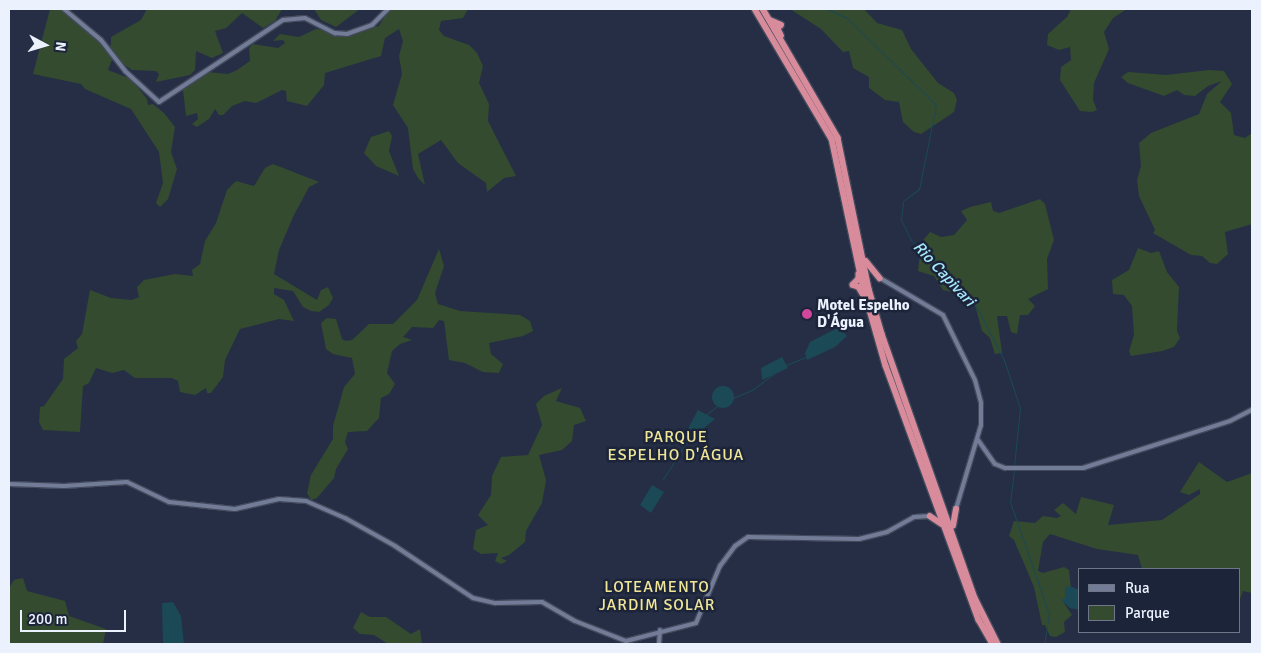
<!DOCTYPE html>
<html>
<head>
<meta charset="utf-8">
<style>
  body { margin:0 }
  #map { position:relative; width:1261px; height:653px; overflow:hidden; background:#252e45; font-family:Signika,sans-serif }
  div>[style] { position:absolute }
  [style*='--x'] { left:calc(var(--x)*1px); top:calc(var(--y)*1px); width:calc(var(--w)*1px); rotate:calc(var(--a)*1deg) }
  .green>* { inset:0; background:#344b2f }
  .water>* { inset:0; background:#1b4955 }
  .round { border-radius:50% }
  .stream>* { height:1px; margin:-0.5px; padding:0 0.5px; transform-origin:0.5px; border-radius:0.5px; background:#1b4955 }
  .roads { filter:drop-shadow(1px 0 #434a5d) drop-shadow(-1px 0 #434a5d) drop-shadow(0 1px #434a5d) drop-shadow(0 -1px #434a5d) }
  .tertiary>* { height:4px; margin:-2px; padding:0 2px; transform-origin:2px; border-radius:2px; background:#727c97 }
  .motorway>* { height:5.5px; margin:-2.75px; padding:0 2.75px; transform-origin:2.75px; border-radius:2.75px; background:#d88b9b }
  .dots>* { width:14px; height:14px; translate:-50% -50%; box-sizing:border-box; border:2px solid #1c243a; border-radius:50% }
  span { translate:-50% -50%; white-space:nowrap; text-align:center; line-height:1.15; -webkit-text-stroke:5px #1c243a; paint-order:stroke }
  .poi-label { font-size:15px; color:#ecf1fe; font-weight:700 }
  .left { translate:0 -50%; text-align:left }
  .water-label { font-size:16px; color:#a7e9fd; font-style:italic }
  .neighbourhood-label { font-size:16px; color:#f0e697; letter-spacing:1px }
  .frame { position:absolute; inset:0; border:10px solid #ecf1fe; pointer-events:none }
  .legend { position:absolute; left:1078px; top:568px; width:162px; height:65px; box-sizing:border-box; background:#1c243a; border:1px solid #6f7688; margin:0; padding:6px 9px; list-style:none; font-size:15px; color:#ecf1fe }
  .legend li { display:flex; align-items:center; gap:10px; height:25px }
  .legend b { width:25px; border:1px solid #6f7688 }
  .north { position:absolute; left:20px; top:20px; width:50px; height:50px; -webkit-text-stroke:4px #1c243a; paint-order:stroke; rotate:96deg; font-size:14px; font-weight:700; line-height:20px; text-align:center; color:#ecf1fe }
  .north::after { content:''; display:block; margin:auto; width:18px; height:22px; background:#ecf1fe; clip-path:polygon(50% 0,100% 100%,50% 72%,0 100%) }
  .scale { position:absolute; left:20px; top:610px; width:106px; height:22px; box-sizing:border-box; border:2px solid #ecf1fe; border-top:0; padding-left:6px; font-size:15px; line-height:18px; white-space:nowrap; color:#ecf1fe; -webkit-text-stroke:4px #1c243a; paint-order:stroke }
</style>
</head>
<body>
<div id="map">
  <div class="green">
    <i style="clip-path:polygon(50px 9px,64px 9px,108px 47px,111px 45px,111px 37px,141px 20px,147px 9px,282px 9px,275px 21px,263px 28px,242px 13px,226px 28px,215px 31px,223px 53px,212px 58px,196px 51px,195px 70px,190px 75px,156px 82px,159px 74px,156px 71px,132px 70px,113px 57px,108px 70px,131px 79px,147px 99px,148px 105px,153px 104px,164px 113px,175px 127px,171px 152px,177px 169px,168px 199px,160px 207px,156px 203px,163px 183px,159px 152px,131px 109px,85px 89px,81px 84px,33px 74px)"></i>
    <i style="clip-path:polygon(314px 9px,360px 9px,336px 27px,321px 20px)"></i>
    <i style="clip-path:polygon(389px 9px,468px 9px,463px 18px,441px 21px,439px 30px,444px 36px,469px 45px,477px 53px,483px 66px,479px 83px,489px 104px,488px 121px,516px 176px,504px 178px,487px 192px,486px 183px,458px 163px,441px 140px,418px 154px,425px 185px,418px 178px,413px 169px,408px 128px,393px 105px,402px 74px,399px 56px,403px 41px,399px 29px,385px 38px,381px 56px,325px 73px,324px 85px,307px 106px,287px 101px,286px 91px,282px 90px,256px 103px,245px 101px,232px 106px,223px 115px,219px 115px,215px 109px,209px 119px,197px 127px,192px 124px,198px 119px,197px 113px,186px 116px,183px 90px,186px 86px,207px 72px,228px 74px,237px 70px,250px 61px,249px 48px,253px 44px,278px 48px,285px 43px,283px 40px,273px 41px,280px 34px,299px 37px,316px 29px,343px 33px,379px 26px)"></i>
    <i style="clip-path:polygon(790px 9px,864px 9px,877px 23px,902px 30px,911px 49px,938px 83px,954px 93px,957px 100px,954px 112px,921px 134px,914px 132px,903px 122px,899px 102px,885px 100px,869px 88px,869px 77px,853px 68px,849px 51px,843px 52px,821px 29px)"></i>
    <i style="clip-path:polygon(1071px 9px,1127px 9px,1113px 18px,1104px 32px,1109px 49px,1094px 83px,1093px 100px,1097px 110px,1092px 112px,1080px 111px,1060px 80px,1061px 67px,1071px 60px,1070px 47px,1059px 50px,1047px 45px,1048px 34px,1067px 17px)"></i>
    <i style="clip-path:polygon(1209px 70px,1224px 71px,1232px 84px,1220px 102px,1231px 113px,1234px 135px,1245px 138px,1252px 133px,1252px 224px,1225px 232px,1228px 254px,1217px 264px,1210px 263px,1202px 256px,1191px 255px,1153px 233px,1155px 230px,1139px 196px,1137px 180px,1141px 166px,1139px 143px,1151px 133px,1199px 114px,1207px 94px,1222px 81px,1208px 86px,1195px 96px,1184px 95px,1177px 90px,1164px 96px,1128px 83px,1121px 77px,1128px 72px,1166px 75px)"></i>
    <i style="clip-path:polygon(389px 131px,392px 136px,389px 151px,399px 176px,376px 166px,364px 153px,371px 137px)"></i>
    <i style="clip-path:polygon(273px 164px,319px 182px,309px 187px,293px 217px,279px 250px,274px 274px,317px 300px,321px 290px,328px 287px,333px 298px,329px 305px,319px 312px,311px 311px,303px 307px,293px 291px,274px 288px,274px 294px,284px 300px,294px 321px,279px 319px,240px 329px,225px 360px,223px 377px,211px 393px,207px 393px,206px 388px,195px 395px,180px 392px,178px 381px,172px 378px,135px 378px,124px 370px,112px 373px,96px 368px,89px 383px,83px 386px,80px 432px,43px 430px,39px 422px,40px 407px,44px 406px,63px 379px,64px 359px,78px 348px,76px 341px,82px 334px,90px 290px,111px 298px,132px 300px,139px 297px,137px 287px,144px 280px,175px 274px,193px 276px,192px 270px,200px 264px,205px 241px,216px 223px,227px 190px,236px 181px,254px 186px,265px 168px)"></i>
    <i style="clip-path:polygon(1040px 199px,1045px 204px,1054px 240px,1047px 259px,1048px 289px,1028px 299px,1035px 306px,1028px 315px,1020px 315px,1017px 334px,1011px 332px,1007px 316px,997px 316px,1002px 353px,995px 354px,990px 338px,982px 331px,975px 305px,968px 296px,943px 290px,934px 276px,918px 271px,921px 243px,930px 232px,941px 237px,954px 235px,967px 220px,961px 211px,970px 207px,991px 202px,993px 211px,999px 213px)"></i>
    <i style="clip-path:polygon(1138px 248px,1151px 253px,1159px 251px,1167px 272px,1179px 287px,1177px 331px,1180px 338px,1174px 347px,1162px 351px,1131px 356px,1129px 351px,1134px 335px,1132px 306px,1124px 295px,1113px 294px,1112px 280px,1129px 270px)"></i>
    <i style="clip-path:polygon(439px 249px,444px 266px,435px 293px,438px 304px,460px 311px,520px 315px,530px 321px,533px 331px,523px 336px,489px 343px,491px 354px,503px 364px,499px 373px,483px 372px,465px 363px,449px 360px,444px 321px,439px 320px,433px 328px,412px 327px,403px 337px,412px 340px,400px 344px,392px 351px,387px 373px,395px 384px,389px 394px,381px 398px,379px 418px,367px 431px,348px 432px,345px 442px,348px 449px,336px 469px,334px 478px,317px 498px,311px 500px,307px 493px,311px 475px,333px 439px,333px 426px,344px 387px,355px 374px,352px 358px,333px 354px,326px 349px,321px 323px,327px 318px,336px 319px,342px 339px,346px 341px,352px 340px,369px 324px,393px 324px,417px 300px)"></i>
    <i style="clip-path:polygon(562px 388px,556px 401px,580px 408px,586px 421px,574px 425px,572px 441px,562px 450px,539px 455px,546px 480px,542px 503px,526px 531px,525px 542px,509px 555px,501px 558px,507px 561px,501px 564px,495px 561px,498px 553px,481px 554px,473px 549px,476px 530px,488px 525px,478px 515px,491px 495px,492px 476px,501px 457px,528px 455px,542px 425px,536px 404px,544px 396px)"></i>
    <i style="clip-path:polygon(1199px 462px,1227px 482px,1252px 473px,1252px 593px,1243px 591px,1240px 599px,1240px 569px,1142px 569px,1138px 555px,1097px 549px,1050px 534px,1043px 542px,1038px 571px,1043px 573px,1064px 567px,1069px 570px,1071px 589px,1064px 603px,1072px 615px,1064px 622px,1065px 632px,1056px 637px,1050px 636px,1045px 625px,1042px 625px,1034px 587px,1014px 540px,1009px 536px,1014px 521px,1035px 523px,1043px 516px,1057px 518px,1061px 516px,1054px 510px,1063px 503px,1076px 514px,1081px 497px,1114px 505px,1108px 525px,1162px 520px,1200px 494px,1200px 489px,1189px 495px,1180px 492px)"></i>
    <i style="clip-path:polygon(23px 578px,27px 591px,65px 601px,69px 616px,106px 629px,103px 644px,9px 644px,9px 588px,14px 580px)"></i>
    <i style="clip-path:polygon(361px 612px,370px 617px,386px 617px,411px 634px,420px 629px,422px 644px,388px 644px,374px 635px,360px 634px,353px 628px)"></i>
  </div>
  <div class="water">
    <i style="clip-path:polygon(839px 327px,847px 336px,835px 347px,807px 360px,805px 353px,810px 342px)"></i>
    <i style="clip-path:polygon(782px 357px,788px 368px,762px 380px,761px 368px)"></i>
    <i class="round" style="left:712px;top:386px;width:22px;height:22px"></i>
    <i style="clip-path:polygon(698px 410px,715px 419px,684px 445px,686px 432px)"></i>
    <i style="clip-path:polygon(652px 485px,664px 492px,651px 513px,640px 505px)"></i>
    <i style="clip-path:polygon(1069px 586px,1080px 590px,1080px 610px,1070px 608px,1061px 600px,1065px 598px,1065px 588px)"></i>
    <i style="clip-path:polygon(173px 602px,181px 616px,184px 644px,163px 644px,162px 603px)"></i>
  </div>
  <div class="stream">
    <i style="--x:827;--y:9;--w:22;--a:24"></i>
    <i style="--x:847;--y:18;--w:124;--a:44.3"></i>
    <i style="--x:936;--y:105;--w:86;--a:101.4"></i>
    <i style="--x:919;--y:189;--w:20;--a:143"></i>
    <i style="--x:903;--y:201;--w:19;--a:96"></i>
    <i style="--x:901;--y:220;--w:22;--a:63"></i>
    <i style="--x:911;--y:240;--w:86;--a:44.1"></i>
    <i style="--x:973;--y:300;--w:68;--a:62.7"></i>
    <i style="--x:1004;--y:360;--w:51;--a:71.6"></i>
    <i style="--x:1020;--y:408;--w:58;--a:95.9"></i>
    <i style="--x:786;--y:365;--w:24;--a:-22"></i>
    <i style="--x:733;--y:398;--w:21;--a:-23"></i>
    <i style="--x:752;--y:390;--w:31;--a:-37"></i>
    <i style="--x:706;--y:415;--w:14;--a:-39"></i>
    <i style="--x:1014;--y:470;--w:32;--a:97"></i>
    <i style="--x:1010;--y:502;--w:119;--a:70.8"></i>
    <i style="--x:1049;--y:614;--w:30;--a:99"></i>
    <i style="--x:663;--y:479;--w:44;--a:-57"></i>
  </div>
  <div class="roads">
    <div class="tertiary">
      <i style="--x:64;--y:9;--w:48;--a:40"></i>
      <i style="--x:101;--y:40;--w:39;--a:52"></i>
      <i style="--x:125;--y:71;--w:46;--a:42.4"></i>
      <i style="--x:159;--y:102;--w:149;--a:-33.5"></i>
      <i style="--x:283;--y:20;--w:22;--a:-5"></i>
      <i style="--x:305;--y:18;--w:34;--a:27"></i>
      <i style="--x:335;--y:33;--w:12;--a:5"></i>
      <i style="--x:347;--y:34;--w:27;--a:-20"></i>
      <i style="--x:372;--y:25;--w:23;--a:-45"></i>
      <i style="--x:880;--y:278;--w:73;--a:30.4"></i>
      <i style="--x:943;--y:315;--w:72;--a:63.8"></i>
      <i style="--x:975;--y:380;--w:24;--a:75"></i>
      <i style="--x:981;--y:403;--w:22;--a:90"></i>
      <i style="--x:981;--y:425;--w:88;--a:106.6"></i>
      <i style="--x:978;--y:440;--w:29;--a:55"></i>
      <i style="--x:995;--y:464;--w:11;--a:22"></i>
      <i style="--x:1005;--y:468;--w:78;--a:0"></i>
      <i style="--x:1083;--y:468;--w:154;--a:-17.7"></i>
      <i style="--x:1230;--y:421;--w:25;--a:-27"></i>
      <i style="--x:9;--y:484;--w:55;--a:2.1"></i>
      <i style="--x:64;--y:486;--w:63;--a:-3.6"></i>
      <i style="--x:127;--y:482;--w:47;--a:25.5"></i>
      <i style="--x:169;--y:502;--w:66;--a:6.1"></i>
      <i style="--x:235;--y:509;--w:45;--a:-12.8"></i>
      <i style="--x:279;--y:499;--w:27;--a:4"></i>
      <i style="--x:306;--y:501;--w:43;--a:23.6"></i>
      <i style="--x:345;--y:518;--w:57;--a:29.2"></i>
      <i style="--x:395;--y:546;--w:94;--a:33.7"></i>
      <i style="--x:473;--y:598;--w:23;--a:13"></i>
      <i style="--x:495;--y:603;--w:47;--a:-1.2"></i>
      <i style="--x:542;--y:602;--w:38;--a:30"></i>
      <i style="--x:575;--y:621;--w:55;--a:21.4"></i>
      <i style="--x:626;--y:641;--w:72;--a:-14.4"></i>
      <i style="--x:696;--y:623;--w:62;--a:-67.2"></i>
      <i style="--x:720;--y:566;--w:25;--a:-53"></i>
      <i style="--x:735;--y:546;--w:16;--a:-35"></i>
      <i style="--x:748;--y:537;--w:111;--a:1"></i>
      <i style="--x:859;--y:539;--w:29;--a:-14"></i>
      <i style="--x:887;--y:532;--w:31;--a:-29"></i>
      <i style="--x:914;--y:517;--w:16;--a:-4"></i>
      <i style="--x:659;--y:644;--w:14;--a:-86"></i>
    </div>
    <div class="motorway">
      <i style="--x:755;--y:9;--w:151;--a:59.4"></i>
      <i style="--x:832;--y:139;--w:153;--a:78"></i>
      <i style="--x:864;--y:289;--w:80;--a:74.1"></i>
      <i style="--x:886;--y:366;--w:270;--a:69.9"></i>
      <i style="--x:979;--y:620;--w:28;--a:60"></i>
      <i style="--x:763;--y:9;--w:149;--a:59.8"></i>
      <i style="--x:838;--y:138;--w:154;--a:78.4"></i>
      <i style="--x:869;--y:289;--w:47;--a:73.9"></i>
      <i style="--x:882;--y:334;--w:280;--a:70.6"></i>
      <i style="--x:975;--y:598;--w:51;--a:63.4"></i>
      <i style="--x:770;--y:20;--w:12;--a:24"></i>
      <i style="--x:781;--y:25;--w:5;--a:127"></i>
      <i style="--x:778;--y:29;--w:7;--a:63"></i>
      <i style="--x:866;--y:261;--w:22;--a:51"></i>
      <i style="--x:859;--y:274;--w:5;--a:90"></i>
      <i style="--x:859;--y:279;--w:8;--a:135"></i>
      <i style="--x:853;--y:285;--w:6;--a:18"></i>
      <i style="--x:859;--y:287;--w:8;--a:60"></i>
      <i style="--x:930;--y:516;--w:14;--a:34"></i>
      <i style="--x:953;--y:526;--w:17;--a:-80"></i>
    </div>
  </div>
  <div class="dots">
    <i style="left:807px;top:314px;background:#d1479c"></i>
  </div>
  <div class="poi-label">
    <span class="left" style="left:817px;top:314px">Motel Espelho<br>D'Água</span>
  </div>
  <div class="water-label">
    <span style="left:944px;top:274px;rotate:47deg">Rio Capivari</span>
  </div>
  <div class="neighbourhood-label">
    <span style="left:676px;top:446px">PARQUE<br>ESPELHO D'ÁGUA</span>
    <span style="left:657px;top:596px">LOTEAMENTO<br>JARDIM SOLAR</span>
  </div>
  <div class="frame"></div>
  <ul class="legend">
  <li><b style="height:6px;background:#727c97"></b>Rua</li>
  <li><b style="height:14px;background:#344b2f"></b>Parque</li>
  </ul>
  <div class="north">N</div>
  <div class="scale">200 m</div>
</div>
</body>
</html>
